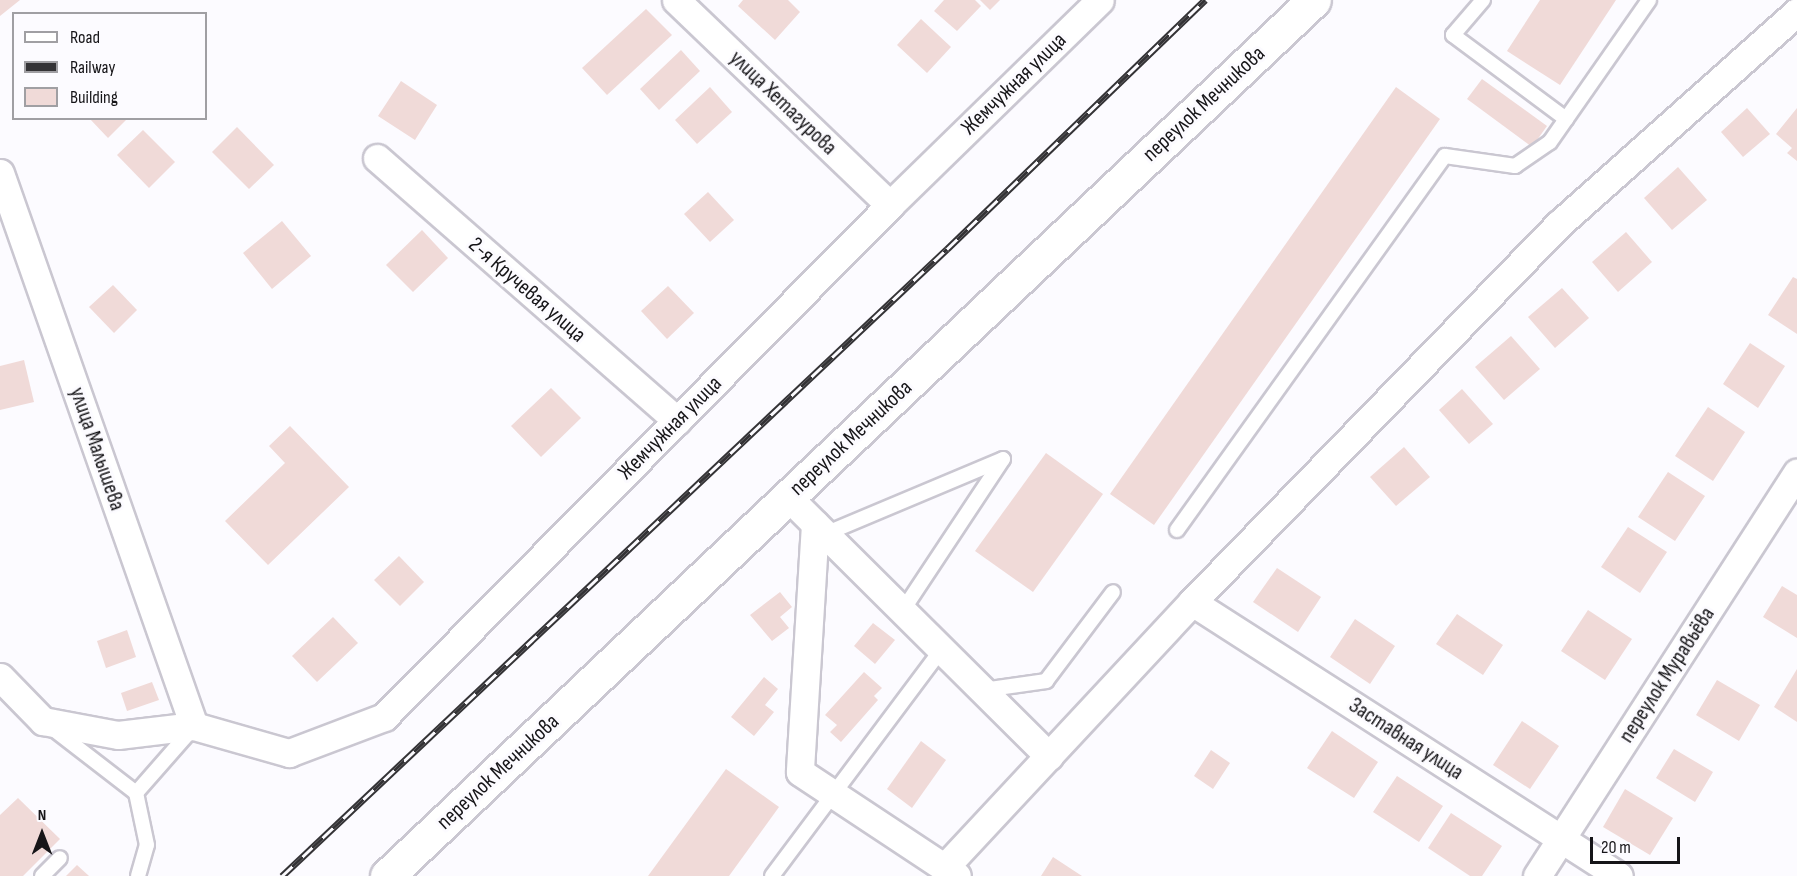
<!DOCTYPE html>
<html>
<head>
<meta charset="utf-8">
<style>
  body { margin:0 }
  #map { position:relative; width:1797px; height:876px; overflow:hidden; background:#fcfbff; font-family:"Sofia Sans Condensed",sans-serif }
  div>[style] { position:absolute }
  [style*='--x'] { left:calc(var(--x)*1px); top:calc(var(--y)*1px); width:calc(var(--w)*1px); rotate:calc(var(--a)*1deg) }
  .building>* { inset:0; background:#f0dad8 }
  .roads { filter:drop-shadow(2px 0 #cac7d1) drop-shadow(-2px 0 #cac7d1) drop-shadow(0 2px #cac7d1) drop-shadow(0 -2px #cac7d1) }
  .lane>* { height:14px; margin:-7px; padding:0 7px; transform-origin:7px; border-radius:7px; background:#fff }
  .street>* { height:27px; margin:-13.5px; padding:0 13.5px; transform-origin:13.5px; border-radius:13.5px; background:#fff }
  .secondary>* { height:33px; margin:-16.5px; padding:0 16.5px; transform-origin:16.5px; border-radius:16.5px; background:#fff }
  .rail>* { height:7px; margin-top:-3.5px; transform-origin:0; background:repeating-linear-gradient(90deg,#fcfbff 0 14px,#343336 0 28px); box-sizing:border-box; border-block:2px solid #343336 }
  span { translate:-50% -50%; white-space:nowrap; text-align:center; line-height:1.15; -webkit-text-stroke:6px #fcfbff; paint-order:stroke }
  .street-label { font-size:22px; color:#161518 }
  .legend { position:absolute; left:12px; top:12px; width:195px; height:108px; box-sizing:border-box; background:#fcfbff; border:2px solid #a09fa3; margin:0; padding:8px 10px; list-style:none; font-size:18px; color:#161518 }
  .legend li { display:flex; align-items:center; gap:12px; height:30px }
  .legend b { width:30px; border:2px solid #a09fa3 }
  .north { position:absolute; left:12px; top:804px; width:60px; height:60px; -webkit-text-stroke:4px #fcfbff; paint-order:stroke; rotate:0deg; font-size:16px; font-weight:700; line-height:24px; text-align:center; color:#161518 }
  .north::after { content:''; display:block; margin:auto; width:21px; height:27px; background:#161518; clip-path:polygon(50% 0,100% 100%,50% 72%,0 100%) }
  .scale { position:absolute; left:1590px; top:837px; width:90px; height:27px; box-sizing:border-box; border:3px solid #161518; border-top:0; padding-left:8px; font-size:18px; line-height:21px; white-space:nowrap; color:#161518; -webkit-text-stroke:4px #fcfbff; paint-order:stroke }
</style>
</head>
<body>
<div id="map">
  <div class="building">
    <i style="clip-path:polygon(0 0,20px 0,0 16px)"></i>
    <i style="clip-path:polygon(743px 0,788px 0,800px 12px,775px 40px,738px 6px)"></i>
    <i style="clip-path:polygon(944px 0,975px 0,981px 6px,957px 31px,934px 11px)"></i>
    <i style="clip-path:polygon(980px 0,1000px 0,990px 10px)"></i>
    <i style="clip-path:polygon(1540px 0,1616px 0,1560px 85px,1507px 51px)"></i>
    <i style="clip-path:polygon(646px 9px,672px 35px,607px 95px,582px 68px)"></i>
    <i style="clip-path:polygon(921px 19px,951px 47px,927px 73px,897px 45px)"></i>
    <i style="clip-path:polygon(681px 50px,700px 71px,659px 110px,640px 89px)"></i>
    <i style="clip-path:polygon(1482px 79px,1547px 126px,1532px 147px,1467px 99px)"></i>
    <i style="clip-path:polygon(401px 81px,437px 105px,415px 140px,378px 116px)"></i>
    <i style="clip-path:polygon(710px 87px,732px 112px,697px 144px,675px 120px)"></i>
    <i style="clip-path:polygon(1396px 87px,1440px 119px,1154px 525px,1110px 494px)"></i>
    <i style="clip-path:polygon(1747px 108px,1770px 134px,1743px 157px,1721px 132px)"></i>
    <i style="clip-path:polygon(1797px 108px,1797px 161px,1787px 153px,1792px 148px,1776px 134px)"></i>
    <i style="clip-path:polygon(89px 118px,128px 118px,108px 138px)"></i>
    <i style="clip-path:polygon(237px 127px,274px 165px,249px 189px,212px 152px)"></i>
    <i style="clip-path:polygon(143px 130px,175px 162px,149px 188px,117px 155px)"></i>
    <i style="clip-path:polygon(1678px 167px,1707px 200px,1672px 230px,1644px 198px)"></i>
    <i style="clip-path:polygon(708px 192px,734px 220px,710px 242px,684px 214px)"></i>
    <i style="clip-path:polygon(282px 221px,311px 256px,272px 289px,243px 253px)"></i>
    <i style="clip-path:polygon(422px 230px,448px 258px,413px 292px,386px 265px)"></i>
    <i style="clip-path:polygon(1626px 232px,1652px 262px,1618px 292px,1592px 262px)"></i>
    <i style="clip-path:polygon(1793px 277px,1797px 279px,1797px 334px,1768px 315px)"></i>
    <i style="clip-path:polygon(113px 285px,137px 310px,114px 333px,89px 307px)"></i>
    <i style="clip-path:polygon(668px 286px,694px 313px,667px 339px,641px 311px)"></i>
    <i style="clip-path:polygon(1562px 288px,1589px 318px,1555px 348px,1528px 317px)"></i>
    <i style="clip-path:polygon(1511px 336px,1540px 369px,1504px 400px,1475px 367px)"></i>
    <i style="clip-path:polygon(1750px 343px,1785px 366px,1758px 408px,1723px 384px)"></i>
    <i style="clip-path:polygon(24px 360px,34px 402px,0 410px,0 366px)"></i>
    <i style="clip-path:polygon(551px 388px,581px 418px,541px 457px,511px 426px)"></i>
    <i style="clip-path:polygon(1462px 389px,1493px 424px,1469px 444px,1439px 410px)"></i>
    <i style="clip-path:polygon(1708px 407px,1745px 432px,1713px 481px,1675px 456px)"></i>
    <i style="clip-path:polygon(290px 426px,349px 487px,268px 565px,225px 521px,285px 463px,269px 446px)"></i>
    <i style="clip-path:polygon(1404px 447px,1430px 477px,1396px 506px,1370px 477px)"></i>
    <i style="clip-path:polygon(1046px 453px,1103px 494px,1033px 592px,975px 551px)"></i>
    <i style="clip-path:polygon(1668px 472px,1705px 496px,1675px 541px,1638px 517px)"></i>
    <i style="clip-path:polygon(1628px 527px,1667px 552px,1640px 593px,1601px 567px)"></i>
    <i style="clip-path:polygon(399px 556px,424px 582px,400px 606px,374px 580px)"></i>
    <i style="clip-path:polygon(1277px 568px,1321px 597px,1298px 632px,1253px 602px)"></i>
    <i style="clip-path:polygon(1782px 586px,1797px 595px,1797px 638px,1763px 617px)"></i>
    <i style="clip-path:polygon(780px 592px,792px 607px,780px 617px,789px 628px,772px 641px,750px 615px)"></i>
    <i style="clip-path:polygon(1588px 610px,1632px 639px,1605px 680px,1561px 651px)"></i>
    <i style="clip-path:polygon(1457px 614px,1503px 645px,1483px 675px,1436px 644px)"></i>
    <i style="clip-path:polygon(333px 617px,358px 643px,317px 682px,292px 656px)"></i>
    <i style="clip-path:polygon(1355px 619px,1395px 646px,1370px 684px,1330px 657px)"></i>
    <i style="clip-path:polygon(873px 623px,895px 640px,875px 664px,854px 646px)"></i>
    <i style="clip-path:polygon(127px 630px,136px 657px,106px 668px,97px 641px)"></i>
    <i style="clip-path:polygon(1797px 669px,1797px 722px,1774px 707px)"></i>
    <i style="clip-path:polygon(864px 672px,882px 688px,874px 696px,878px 700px,841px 742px,830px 732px,837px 725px,825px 715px)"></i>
    <i style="clip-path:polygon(764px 677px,778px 689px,765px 705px,774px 712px,754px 736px,731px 717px)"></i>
    <i style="clip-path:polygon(1717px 680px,1760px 705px,1739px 741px,1696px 715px)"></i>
    <i style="clip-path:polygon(152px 682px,159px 700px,127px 711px,121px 693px)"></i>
    <i style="clip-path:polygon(1522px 721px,1559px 746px,1530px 789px,1493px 765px)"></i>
    <i style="clip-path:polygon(1332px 731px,1378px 762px,1354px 798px,1307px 768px)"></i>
    <i style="clip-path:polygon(921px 741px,946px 760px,912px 808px,887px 789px)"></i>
    <i style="clip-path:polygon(1674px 749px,1713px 772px,1695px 802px,1656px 778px)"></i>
    <i style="clip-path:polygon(1211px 750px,1230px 763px,1213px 789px,1194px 776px)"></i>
    <i style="clip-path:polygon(726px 769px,779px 807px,729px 876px,648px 876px)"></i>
    <i style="clip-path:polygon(1397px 776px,1443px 806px,1419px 842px,1373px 812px)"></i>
    <i style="clip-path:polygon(1625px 789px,1673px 818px,1650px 855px,1603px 827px)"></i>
    <i style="clip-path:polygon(18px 798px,60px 839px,23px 876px,0 876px,0 815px)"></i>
    <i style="clip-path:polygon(1451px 813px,1502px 846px,1482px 876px,1470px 876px,1428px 848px)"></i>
    <i style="clip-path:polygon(1053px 857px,1082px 876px,1041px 876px)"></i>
    <i style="clip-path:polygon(77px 865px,89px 876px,66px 876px)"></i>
  </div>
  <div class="roads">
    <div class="lane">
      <i style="--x:1483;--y:0;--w:46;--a:130.6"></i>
      <i style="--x:1453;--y:35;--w:141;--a:36.6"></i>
      <i style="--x:1177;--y:530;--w:460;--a:-54.4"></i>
      <i style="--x:1445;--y:156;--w:71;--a:8.1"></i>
      <i style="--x:1515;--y:166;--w:42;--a:-34.4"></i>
      <i style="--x:1550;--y:142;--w:173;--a:-55.1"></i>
      <i style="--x:825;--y:534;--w:193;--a:-22.8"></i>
      <i style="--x:1003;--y:459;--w:181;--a:123.5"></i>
      <i style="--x:983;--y:690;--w:64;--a:-8.1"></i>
      <i style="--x:1046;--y:681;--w:111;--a:-53"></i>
      <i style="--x:52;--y:728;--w:106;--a:37.7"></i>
      <i style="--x:42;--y:876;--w:25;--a:-45"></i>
      <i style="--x:138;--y:876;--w:32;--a:-74"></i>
      <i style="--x:147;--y:845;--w:53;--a:-101.9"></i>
      <i style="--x:136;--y:793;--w:86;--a:-48.8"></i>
      <i style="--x:772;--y:876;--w:284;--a:-53.2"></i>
    </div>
    <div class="street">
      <i style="--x:676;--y:0;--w:296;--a:43.8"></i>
      <i style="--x:377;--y:158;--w:399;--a:41.2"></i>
      <i style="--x:0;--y:173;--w:586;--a:70.67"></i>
      <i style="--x:788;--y:497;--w:368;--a:44.8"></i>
      <i style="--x:815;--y:524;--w:248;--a:93.5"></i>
      <i style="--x:800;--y:772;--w:188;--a:33.5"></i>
      <i style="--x:1192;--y:602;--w:507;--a:32.69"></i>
      <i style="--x:0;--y:677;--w:62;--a:45.7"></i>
      <i style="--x:43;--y:721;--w:76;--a:10.6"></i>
      <i style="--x:118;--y:735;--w:77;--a:-6.8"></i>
      <i style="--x:194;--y:726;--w:99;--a:15.9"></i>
      <i style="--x:289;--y:753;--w:102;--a:-20.8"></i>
      <i style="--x:384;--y:717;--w:720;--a:-45.34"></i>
      <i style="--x:890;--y:205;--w:293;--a:-44.3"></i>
      <i style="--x:944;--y:868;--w:364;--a:-47"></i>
      <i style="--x:1192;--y:602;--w:527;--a:-45.85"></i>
      <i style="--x:1559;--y:224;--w:319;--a:-41.7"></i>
      <i style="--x:1537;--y:876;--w:480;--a:-57.2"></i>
    </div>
    <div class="secondary">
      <i style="--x:387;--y:876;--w:1275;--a:-43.38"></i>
    </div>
  </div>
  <div class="rail">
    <i style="--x:282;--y:876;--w:914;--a:-43.32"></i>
    <i style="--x:947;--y:249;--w:359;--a:-44"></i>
  </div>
  <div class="street-label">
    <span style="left:1014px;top:84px;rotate:-44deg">Жемчужная улица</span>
    <span style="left:783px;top:103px;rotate:44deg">улица Хетагурова</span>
    <span style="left:1204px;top:104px;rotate:-43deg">переулок Мечникова</span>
    <span style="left:527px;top:290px;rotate:41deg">2-я Кручевая улица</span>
    <span style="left:670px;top:428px;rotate:-45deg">Жемчужная улица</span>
    <span style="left:851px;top:438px;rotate:-43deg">переулок Мечникова</span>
    <span style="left:97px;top:449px;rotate:71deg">улица Малышева</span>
    <span style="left:1667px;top:675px;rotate:-57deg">переулок Муравьёва</span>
    <span style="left:1406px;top:739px;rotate:33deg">Заставная улица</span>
    <span style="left:498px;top:772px;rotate:-43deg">переулок Мечникова</span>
  </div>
  <ul class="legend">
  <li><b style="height:8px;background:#fff"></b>Road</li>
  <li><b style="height:8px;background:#343336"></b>Railway</li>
  <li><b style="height:16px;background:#f0dad8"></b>Building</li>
  </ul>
  <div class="north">N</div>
  <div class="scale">20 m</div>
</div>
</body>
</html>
